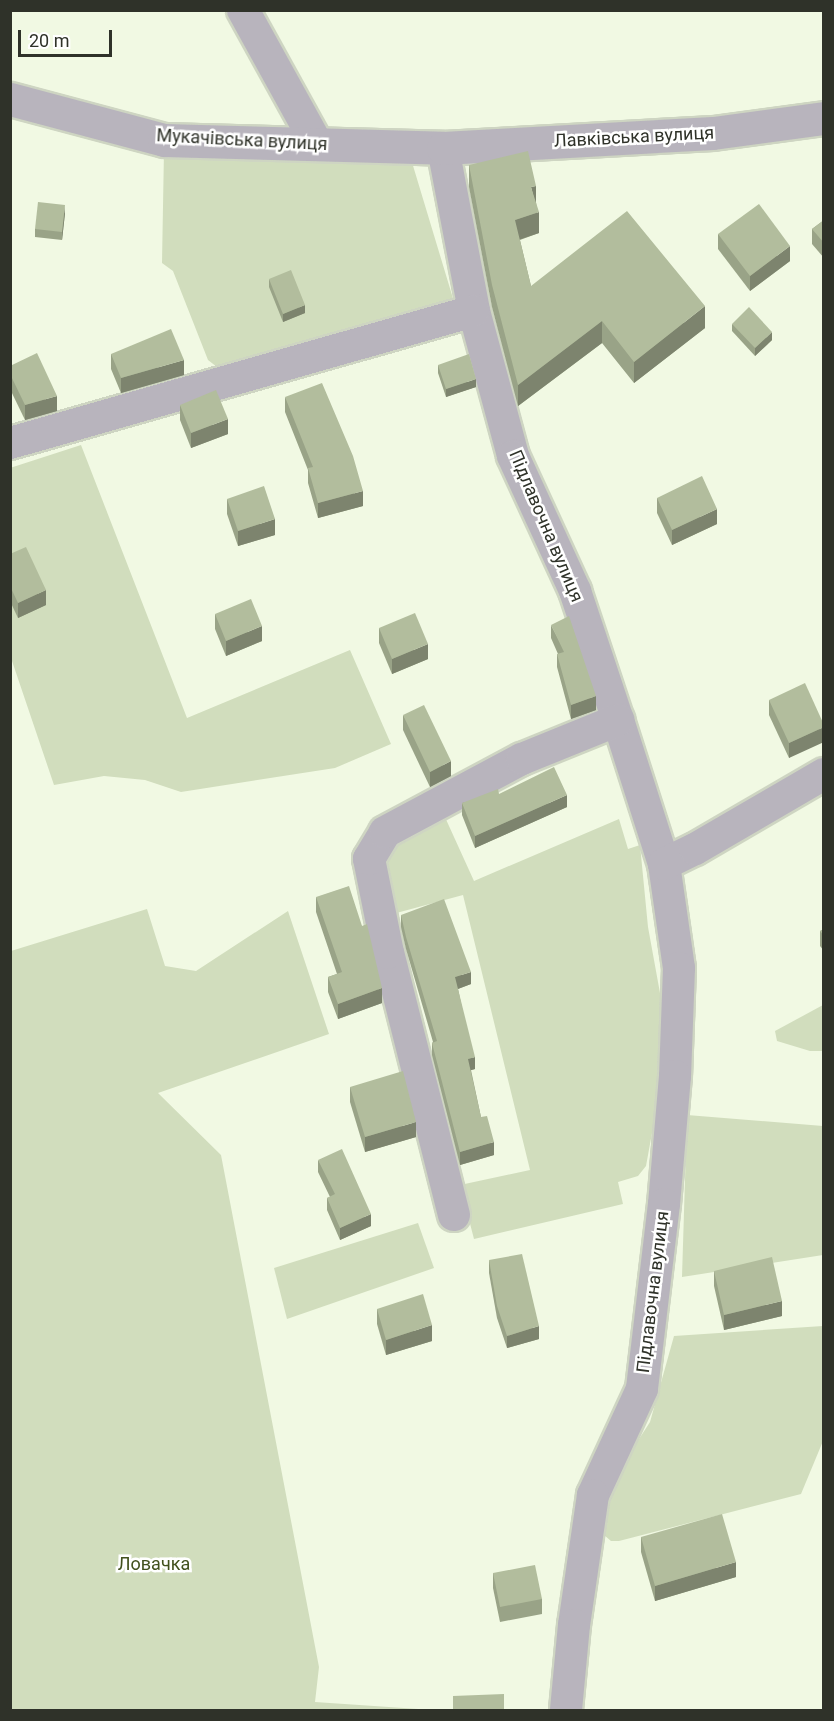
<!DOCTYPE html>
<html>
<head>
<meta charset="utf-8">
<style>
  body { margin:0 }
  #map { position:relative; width:834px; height:1721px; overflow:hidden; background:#f1f9e3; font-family:Roboto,sans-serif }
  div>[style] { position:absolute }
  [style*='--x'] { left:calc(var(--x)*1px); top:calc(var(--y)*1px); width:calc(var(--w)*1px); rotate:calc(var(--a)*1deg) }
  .green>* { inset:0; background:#d1ddbd }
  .roads { filter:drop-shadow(2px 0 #ced5c2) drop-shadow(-2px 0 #ced5c2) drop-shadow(0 2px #ced5c2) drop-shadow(0 -2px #ced5c2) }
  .minor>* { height:32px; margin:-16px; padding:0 16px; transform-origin:16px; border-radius:16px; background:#b8b4bd }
  .tertiary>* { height:33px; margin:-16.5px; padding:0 16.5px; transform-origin:16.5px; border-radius:16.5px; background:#b8b4bd }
  .wall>* { inset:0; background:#99a387 }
  .shaded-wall>* { inset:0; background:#7d846e }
  .building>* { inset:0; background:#b2bd9d }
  span { translate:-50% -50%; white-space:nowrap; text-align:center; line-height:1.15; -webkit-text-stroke:5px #fff; paint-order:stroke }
  .street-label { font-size:18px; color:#2f3229 }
  .park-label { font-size:18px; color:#42511e }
  .frame { position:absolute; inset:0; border:12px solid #2f3229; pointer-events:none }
  .scale { position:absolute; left:18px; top:30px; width:94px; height:27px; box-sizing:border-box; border:3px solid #2f3229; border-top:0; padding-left:8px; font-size:18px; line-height:21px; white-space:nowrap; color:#2f3229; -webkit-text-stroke:4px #fff; paint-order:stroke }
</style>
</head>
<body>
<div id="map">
  <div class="green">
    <i style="clip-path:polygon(164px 150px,411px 159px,455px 305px,226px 374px,208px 360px,173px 271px,162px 263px)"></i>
    <i style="clip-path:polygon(81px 445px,187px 718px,350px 650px,391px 744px,335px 768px,181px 792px,145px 780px,104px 776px,54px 785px,11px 658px,10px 468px)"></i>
    <i style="clip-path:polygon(444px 815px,474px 881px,619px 819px,628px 849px,640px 845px,648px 927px,660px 993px,663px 1036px,660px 1089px,646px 1166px,638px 1176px,618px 1182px,623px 1204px,474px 1239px,460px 1185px,530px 1170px,463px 895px,389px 915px,380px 858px,396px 841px)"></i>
    <i style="clip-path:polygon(147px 909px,165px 966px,196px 971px,288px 911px,329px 1034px,158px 1093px,221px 1155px,319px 1667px,315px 1702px,433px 1710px,11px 1710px,11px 951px)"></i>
    <i style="clip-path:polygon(823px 1005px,823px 1051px,810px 1051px,777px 1041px,775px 1031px)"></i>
    <i style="clip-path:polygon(687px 1115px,823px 1126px,823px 1255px,682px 1277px)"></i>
    <i style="clip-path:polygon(418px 1223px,434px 1268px,287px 1319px,274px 1268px)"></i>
    <i style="clip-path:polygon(823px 1326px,823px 1441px,801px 1494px,619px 1541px,611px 1541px,604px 1535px,605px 1512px,617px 1473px,650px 1422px,674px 1336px)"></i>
  </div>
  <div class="roads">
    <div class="minor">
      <i style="--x:243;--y:10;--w:153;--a:61.1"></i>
      <i style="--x:443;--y:148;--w:166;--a:79.2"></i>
      <i style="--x:474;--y:311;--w:150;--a:74.9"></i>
      <i style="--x:513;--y:456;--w:149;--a:65.3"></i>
      <i style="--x:575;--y:591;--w:136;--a:71.6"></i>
      <i style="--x:618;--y:720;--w:151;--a:72.3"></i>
      <i style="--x:664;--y:864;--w:105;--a:81.8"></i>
      <i style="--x:679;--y:968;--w:108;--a:92.1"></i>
      <i style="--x:675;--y:1076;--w:128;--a:94.9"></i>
      <i style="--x:664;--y:1204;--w:186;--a:96.8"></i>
      <i style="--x:642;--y:1389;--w:117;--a:114.8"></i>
      <i style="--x:593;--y:1495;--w:131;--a:98.3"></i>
      <i style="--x:574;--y:1625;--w:85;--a:95.4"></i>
      <i style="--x:10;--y:443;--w:482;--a:-15.9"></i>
      <i style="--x:664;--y:864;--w:34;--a:-26"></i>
      <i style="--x:695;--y:849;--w:149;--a:-30.2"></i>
      <i style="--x:454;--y:1215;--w:270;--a:-104.1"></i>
      <i style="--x:388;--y:953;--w:96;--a:-101.4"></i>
      <i style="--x:369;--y:859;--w:31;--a:-59"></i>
      <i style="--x:385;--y:832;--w:155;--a:-28.1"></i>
      <i style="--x:522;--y:759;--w:104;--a:-22.1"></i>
    </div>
    <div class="tertiary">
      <i style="--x:10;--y:99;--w:159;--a:14.9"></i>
      <i style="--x:164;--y:140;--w:279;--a:1.6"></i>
      <i style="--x:443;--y:148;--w:270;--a:-3.2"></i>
      <i style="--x:713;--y:133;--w:112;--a:-7.7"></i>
    </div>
  </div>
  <div class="wall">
    <i style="clip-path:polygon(469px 165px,536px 202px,539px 233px,520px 240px,531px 286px,705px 328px,634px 383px,602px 343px,518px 406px,492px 307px,469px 187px)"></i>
    <i style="clip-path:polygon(65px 213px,62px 240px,35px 237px,35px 229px)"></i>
    <i style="clip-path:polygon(824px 220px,824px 258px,812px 244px,812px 229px)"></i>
    <i style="clip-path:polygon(718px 234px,790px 261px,750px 291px,718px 249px)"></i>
    <i style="clip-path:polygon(269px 279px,305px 313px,283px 322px,269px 287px)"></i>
    <i style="clip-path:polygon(732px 324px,772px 340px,755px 356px,732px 331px)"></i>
    <i style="clip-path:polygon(111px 354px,184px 375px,121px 393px,111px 369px)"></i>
    <i style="clip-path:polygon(438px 365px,476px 387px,446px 397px,438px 373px)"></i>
    <i style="clip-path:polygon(10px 366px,57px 411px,25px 420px,10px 389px)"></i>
    <i style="clip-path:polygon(285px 397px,363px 506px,318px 518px,308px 483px,308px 470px,285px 412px)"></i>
    <i style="clip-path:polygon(180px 405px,228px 434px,191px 448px,180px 420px)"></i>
    <i style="clip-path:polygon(657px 498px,717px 524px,672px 545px,657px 513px)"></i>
    <i style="clip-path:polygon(227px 499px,275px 535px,238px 546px,227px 514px)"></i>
    <i style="clip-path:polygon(10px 554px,46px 605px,18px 618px,10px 601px)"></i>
    <i style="clip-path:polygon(215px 614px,262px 641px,226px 656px,215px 629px)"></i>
    <i style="clip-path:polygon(551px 625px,596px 710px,571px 719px,557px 667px,557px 654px,558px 654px,551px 638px)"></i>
    <i style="clip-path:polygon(379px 628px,428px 659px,392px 674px,379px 643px)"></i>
    <i style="clip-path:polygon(769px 700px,824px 725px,789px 758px,769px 715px)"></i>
    <i style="clip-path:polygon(403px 715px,451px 776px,430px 787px,403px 730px)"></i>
    <i style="clip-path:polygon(499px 794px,567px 807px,475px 848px,462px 815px,462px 803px)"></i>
    <i style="clip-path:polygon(316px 897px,362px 926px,382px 1003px,338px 1019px,328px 992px,328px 977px,337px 974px,316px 912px)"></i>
    <i style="clip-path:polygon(401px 915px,471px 984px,458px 989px,475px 1069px,471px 1070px,481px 1117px,494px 1155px,460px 1165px,432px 1055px,432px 1043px,433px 1042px,406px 949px,401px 927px)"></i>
    <i style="clip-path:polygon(824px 929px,824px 951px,820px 946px,820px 931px)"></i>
    <i style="clip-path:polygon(350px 1087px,416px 1137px,365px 1152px,350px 1102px)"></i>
    <i style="clip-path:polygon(318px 1160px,371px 1226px,340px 1240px,327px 1210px,327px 1198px,330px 1197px,318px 1172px)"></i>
    <i style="clip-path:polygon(489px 1260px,539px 1339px,507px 1348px,497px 1318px,489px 1273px)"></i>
    <i style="clip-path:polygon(714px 1271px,782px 1316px,724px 1330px,714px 1286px)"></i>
    <i style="clip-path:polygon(377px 1309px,432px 1341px,386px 1355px,377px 1324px)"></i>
    <i style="clip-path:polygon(641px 1537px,736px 1577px,655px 1601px,641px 1552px)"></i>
    <i style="clip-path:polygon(493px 1573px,542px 1599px,542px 1614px,500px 1622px,493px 1588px)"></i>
  </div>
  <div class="shaded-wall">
    <i style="clip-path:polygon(536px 186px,536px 207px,531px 187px)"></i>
    <i style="clip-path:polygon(65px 205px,65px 213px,62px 240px,62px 232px)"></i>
    <i style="clip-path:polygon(539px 212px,539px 233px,515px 241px,515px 220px)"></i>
    <i style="clip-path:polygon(790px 246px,790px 261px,750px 291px,750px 276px)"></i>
    <i style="clip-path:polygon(305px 305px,305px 313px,283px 322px,283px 314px)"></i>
    <i style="clip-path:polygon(705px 306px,705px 328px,634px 383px,634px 362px)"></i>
    <i style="clip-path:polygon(602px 321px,602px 343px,518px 406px,518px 385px)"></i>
    <i style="clip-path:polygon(772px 332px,772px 340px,755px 356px,755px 348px)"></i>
    <i style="clip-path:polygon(184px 360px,184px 375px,121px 393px,121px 378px)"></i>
    <i style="clip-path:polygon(476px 379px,476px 387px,446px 397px,446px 389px)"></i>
    <i style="clip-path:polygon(57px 396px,57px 411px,25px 420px,25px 405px)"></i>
    <i style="clip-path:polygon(228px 419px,228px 434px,191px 448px,191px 433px)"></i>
    <i style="clip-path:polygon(363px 491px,363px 506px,318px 518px,318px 503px)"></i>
    <i style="clip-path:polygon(717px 509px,717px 524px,672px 545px,672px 530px)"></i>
    <i style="clip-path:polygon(275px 519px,275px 535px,238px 546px,238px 531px)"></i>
    <i style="clip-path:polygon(46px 590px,46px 605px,18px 618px,18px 603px)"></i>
    <i style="clip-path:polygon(262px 626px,262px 641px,226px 656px,226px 641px)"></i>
    <i style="clip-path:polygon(428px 644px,428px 659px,392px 674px,392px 659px)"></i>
    <i style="clip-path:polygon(596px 696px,596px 710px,571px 719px,571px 705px)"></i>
    <i style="clip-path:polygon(824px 727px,824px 742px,789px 758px,789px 743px)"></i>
    <i style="clip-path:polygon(451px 761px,451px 776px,430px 787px,430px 772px)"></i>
    <i style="clip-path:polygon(567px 795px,567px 807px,475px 848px,475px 836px)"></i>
    <i style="clip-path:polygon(471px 972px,471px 984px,455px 990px,455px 977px)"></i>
    <i style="clip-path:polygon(382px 988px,382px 1003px,338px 1019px,338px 1004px)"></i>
    <i style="clip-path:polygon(475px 1057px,475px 1069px,468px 1071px,468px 1059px)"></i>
    <i style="clip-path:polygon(416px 1122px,416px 1137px,365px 1152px,365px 1137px)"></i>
    <i style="clip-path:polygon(494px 1142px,494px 1155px,460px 1165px,460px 1152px)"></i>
    <i style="clip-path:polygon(371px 1214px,371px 1226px,340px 1240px,340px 1228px)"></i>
    <i style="clip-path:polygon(782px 1301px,782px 1316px,724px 1330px,724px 1315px)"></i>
    <i style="clip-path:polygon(432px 1325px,432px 1341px,386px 1355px,386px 1340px)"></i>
    <i style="clip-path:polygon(539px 1326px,539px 1339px,507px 1348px,507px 1336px)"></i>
    <i style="clip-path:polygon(736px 1562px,736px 1577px,655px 1601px,655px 1586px)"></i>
  </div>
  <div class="building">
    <i style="clip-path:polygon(528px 151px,536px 186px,531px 187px,539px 212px,515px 220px,531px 286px,627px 211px,705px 306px,634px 362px,602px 321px,518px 385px,492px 285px,469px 165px)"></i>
    <i style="clip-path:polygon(38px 202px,65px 205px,62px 232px,35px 229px)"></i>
    <i style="clip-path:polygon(759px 204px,790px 246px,750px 276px,718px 234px)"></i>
    <i style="clip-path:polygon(824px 220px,824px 243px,812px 229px)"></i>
    <i style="clip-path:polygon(291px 270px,305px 305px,283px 314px,269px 279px)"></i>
    <i style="clip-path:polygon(749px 307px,772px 332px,755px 348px,732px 324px)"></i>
    <i style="clip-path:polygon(171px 329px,184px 360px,121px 378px,111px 354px)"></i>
    <i style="clip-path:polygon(37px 353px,57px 396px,25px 405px,10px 374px,10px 366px)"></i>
    <i style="clip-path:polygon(469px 354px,476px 379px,446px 389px,438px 365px)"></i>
    <i style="clip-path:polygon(322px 383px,353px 456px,363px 491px,318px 503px,308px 468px,313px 467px,285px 397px)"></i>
    <i style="clip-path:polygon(216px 390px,228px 419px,191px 433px,180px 405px)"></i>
    <i style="clip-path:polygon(702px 476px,717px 509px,672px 530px,657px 498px)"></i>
    <i style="clip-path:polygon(264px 486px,275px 519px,238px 531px,227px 499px)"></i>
    <i style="clip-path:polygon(26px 547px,46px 590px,18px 603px,10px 586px,10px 554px)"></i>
    <i style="clip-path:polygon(251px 599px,262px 626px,226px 641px,215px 614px)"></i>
    <i style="clip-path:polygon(415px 613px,428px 644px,392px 659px,379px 628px)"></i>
    <i style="clip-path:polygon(569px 616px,596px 696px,571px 705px,557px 654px,564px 652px,551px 625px)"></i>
    <i style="clip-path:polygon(805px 683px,824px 725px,824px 727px,789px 743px,769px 700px)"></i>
    <i style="clip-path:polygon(424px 705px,451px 761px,430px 772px,403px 715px)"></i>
    <i style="clip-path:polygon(554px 767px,567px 795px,475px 836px,462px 803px,498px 789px,499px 794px)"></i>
    <i style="clip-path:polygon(349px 886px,362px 926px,367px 924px,382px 988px,338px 1004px,328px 977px,342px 972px,316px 897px)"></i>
    <i style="clip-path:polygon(444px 899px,471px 972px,455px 977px,475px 1057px,468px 1059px,481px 1117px,487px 1116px,494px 1142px,460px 1152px,432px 1043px,437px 1041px,406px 937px,401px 915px)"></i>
    <i style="clip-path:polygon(824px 929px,824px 936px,820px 931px)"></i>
    <i style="clip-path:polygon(403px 1071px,416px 1122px,365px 1137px,350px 1087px)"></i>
    <i style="clip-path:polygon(342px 1149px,371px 1214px,340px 1228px,327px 1198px,335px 1194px,318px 1160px)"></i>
    <i style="clip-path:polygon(522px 1254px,539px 1326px,507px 1336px,497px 1306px,489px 1260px)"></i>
    <i style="clip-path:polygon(772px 1257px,782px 1301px,724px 1315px,714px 1271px)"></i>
    <i style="clip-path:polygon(423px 1294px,432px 1325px,386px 1340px,377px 1309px)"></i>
    <i style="clip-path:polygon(722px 1514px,736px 1562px,655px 1586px,641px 1537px)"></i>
    <i style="clip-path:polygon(535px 1565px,542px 1599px,500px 1607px,493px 1573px)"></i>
    <i style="clip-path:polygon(504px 1694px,504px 1710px,453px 1710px,453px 1696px)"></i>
  </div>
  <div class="street-label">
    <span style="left:634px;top:137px;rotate:-3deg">Лавківська вулиця</span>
    <span style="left:242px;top:140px;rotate:3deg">Мукачівська вулиця</span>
    <span style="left:546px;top:526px;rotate:67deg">Підлавочна вулиця</span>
    <span style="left:653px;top:1292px;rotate:-83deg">Підлавочна вулиця</span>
  </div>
  <div class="park-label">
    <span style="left:154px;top:1564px">Ловачка</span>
  </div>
  <div class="frame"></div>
  <div class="scale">20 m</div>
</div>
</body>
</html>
